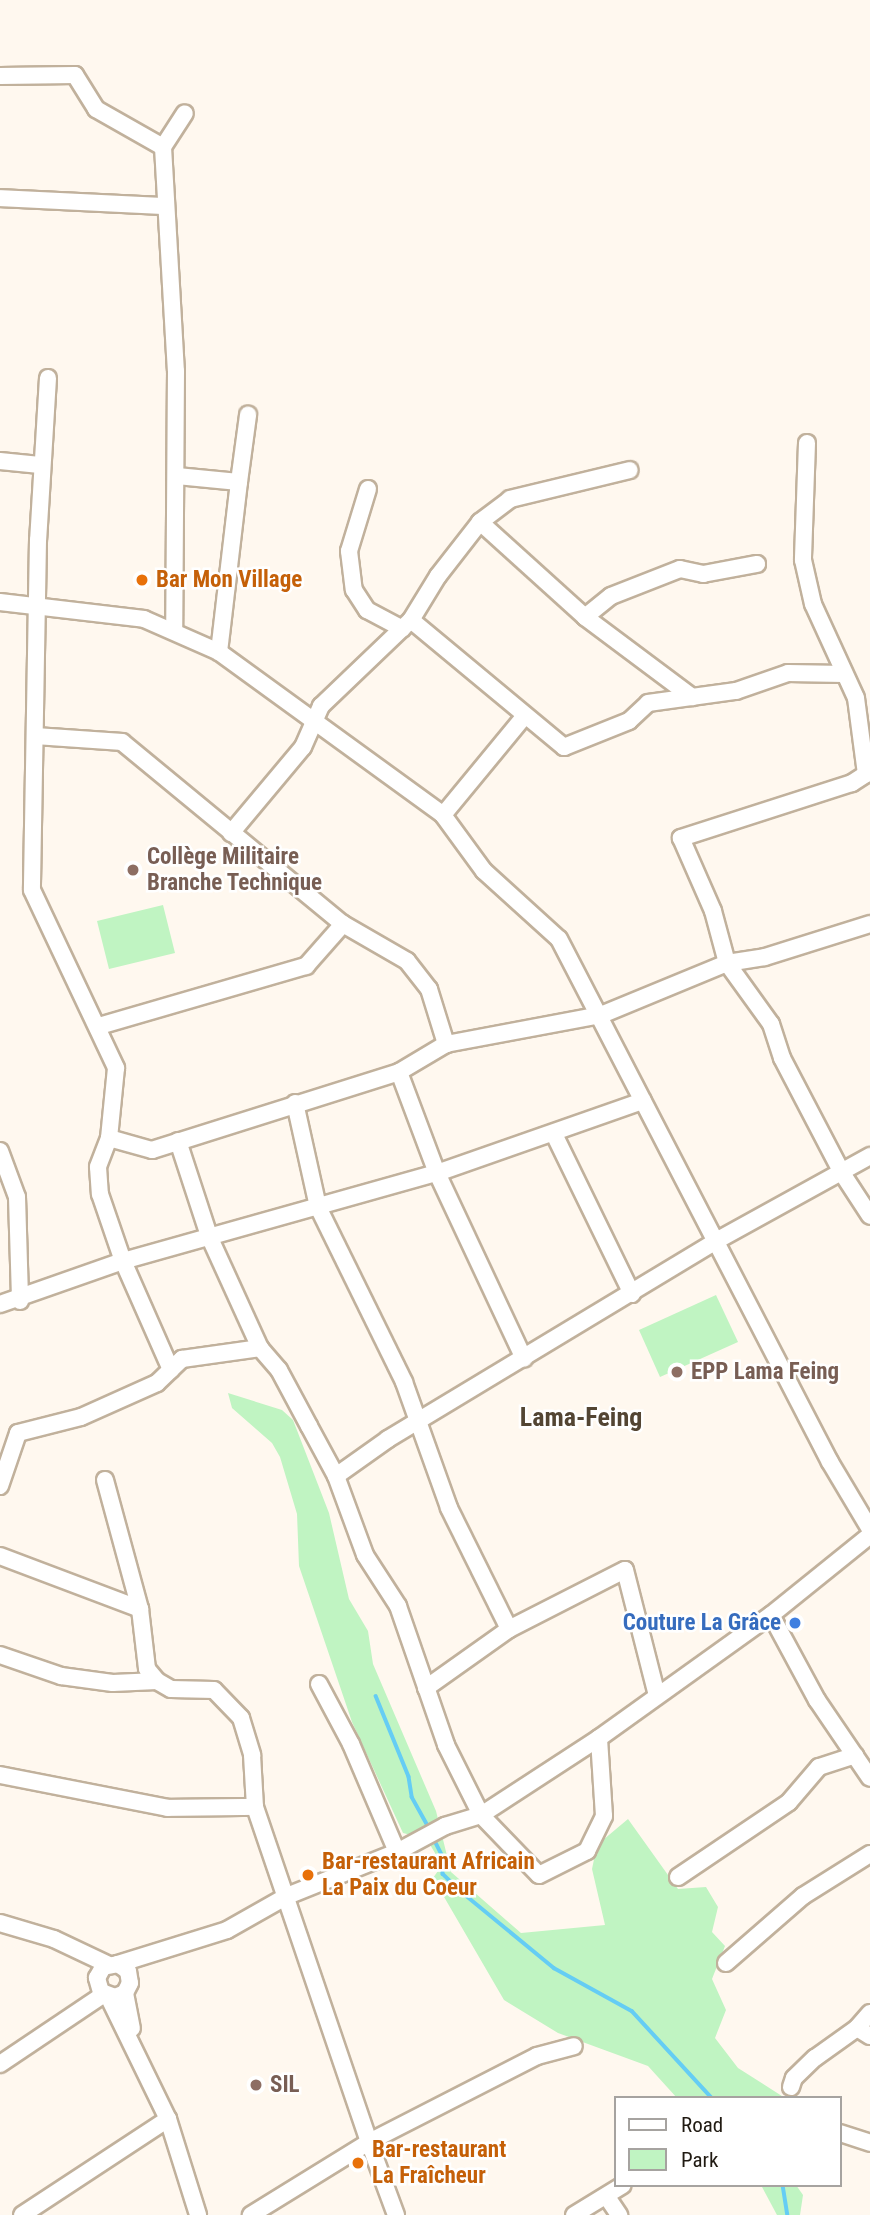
<!DOCTYPE html>
<html>
<head>
<meta charset="utf-8">
<style>
  body { margin:0 }
  #map { position:relative; width:870px; height:2215px; overflow:hidden; background:#fff8ef; font-family:"Roboto Condensed",sans-serif }
  div>[style] { position:absolute }
  [style*='--x'] { left:calc(var(--x)*1px); top:calc(var(--y)*1px); width:calc(var(--w)*1px); rotate:calc(var(--a)*1deg) }
  .green>* { inset:0; background:#c0f4c2 }
  .stream>* { height:3.5px; margin:-1.75px; padding:0 1.75px; transform-origin:1.75px; border-radius:1.75px; background:#65cdf4 }
  .roads { filter:drop-shadow(2px 0 #c1b19c) drop-shadow(-2px 0 #c1b19c) drop-shadow(0 2px #c1b19c) drop-shadow(0 -2px #c1b19c) }
  .minor>* { height:16px; margin:-8px; padding:0 8px; transform-origin:8px; border-radius:8px; background:#fff }
  .dots>* { width:19px; height:19px; translate:-50% -50%; box-sizing:border-box; border:4px solid #fff; border-radius:50% }
  span { translate:-50% -50%; white-space:nowrap; text-align:center; line-height:1.15; -webkit-text-stroke:5px #fff; paint-order:stroke }
  .food-label { font-size:23px; color:#c56008; font-weight:700 }
  .left { translate:0 -50%; text-align:left }
  .education-label { font-size:23px; color:#785e54; font-weight:700 }
  .shop-label { font-size:23px; color:#366cbe; font-weight:700 }
  .right { translate:-100% -50%; text-align:right }
  .quarter-label { font-size:26px; color:#534533; font-weight:700 }
  .legend { position:absolute; left:614px; top:2096px; width:228px; height:91px; box-sizing:border-box; background:#fff; border:2px solid #a6a3a0; margin:0; padding:9px 12px; list-style:none; font-size:21px; color:#201a12 }
  .legend li { display:flex; align-items:center; gap:14px; height:35px }
  .legend b { width:35px; border:2px solid #a6a3a0 }
</style>
</head>
<body>
<div id="map">
  <div class="green">
    <i style="clip-path:polygon(163px 905px,175px 953px,109px 969px,97px 921px)"></i>
    <i style="clip-path:polygon(716px 1295px,738px 1342px,660px 1377px,639px 1330px)"></i>
    <i style="clip-path:polygon(228px 1393px,282px 1410px,293px 1420px,329px 1513px,349px 1599px,368px 1631px,373px 1664px,436px 1811px,451px 1872px,521px 1933px,605px 1925px,592px 1869px,597px 1845px,628px 1819px,678px 1889px,706px 1887px,718px 1907px,712px 1932px,725px 1946px,712px 1979px,726px 2010px,715px 2038px,738px 2068px,785px 2098px,677px 2098px,648px 2066px,558px 2033px,504px 2000px,433px 1878px,440px 1868px,438px 1858px,420px 1828px,411px 1835px,403px 1833px,352px 1722px,299px 1566px,297px 1514px,280px 1457px,272px 1443px,232px 1408px)"></i>
    <i style="clip-path:polygon(761px 2185px,796px 2185px,803px 2195px,800px 2215px,777px 2215px)"></i>
  </div>
  <div class="stream">
    <i style="--x:376;--y:1696;--w:87;--a:67.8"></i>
    <i style="--x:409;--y:1777;--w:20;--a:81"></i>
    <i style="--x:412;--y:1797;--w:38;--a:61"></i>
    <i style="--x:433;--y:1837;--w:20;--a:63"></i>
    <i style="--x:442;--y:1855;--w:19;--a:87"></i>
    <i style="--x:443;--y:1874;--w:28;--a:44"></i>
    <i style="--x:463;--y:1893;--w:118;--a:39.5"></i>
    <i style="--x:554;--y:1968;--w:89;--a:28.9"></i>
    <i style="--x:632;--y:2011;--w:118;--a:47.4"></i>
    <i style="--x:783;--y:2185;--w:30;--a:81"></i>
  </div>
  <div class="roads">
    <div class="minor">
      <i style="--x:0;--y:76;--w:75;--a:-0.8"></i>
      <i style="--x:75;--y:75;--w:40;--a:58"></i>
      <i style="--x:96;--y:109;--w:77;--a:29.6"></i>
      <i style="--x:163;--y:147;--w:224;--a:86.7"></i>
      <i style="--x:176;--y:371;--w:260;--a:90.4"></i>
      <i style="--x:163;--y:147;--w:40;--a:-57.1"></i>
      <i style="--x:0;--y:198;--w:165;--a:2.8"></i>
      <i style="--x:48;--y:378;--w:162;--a:93.5"></i>
      <i style="--x:38;--y:540;--w:350;--a:91"></i>
      <i style="--x:32;--y:890;--w:197;--a:64.7"></i>
      <i style="--x:116;--y:1068;--w:70;--a:95.7"></i>
      <i style="--x:109;--y:1138;--w:31;--a:111"></i>
      <i style="--x:98;--y:1167;--w:27;--a:86"></i>
      <i style="--x:100;--y:1194;--w:71;--a:71.1"></i>
      <i style="--x:123;--y:1261;--w:119;--a:66.2"></i>
      <i style="--x:807;--y:443;--w:117;--a:92"></i>
      <i style="--x:803;--y:560;--w:45;--a:77.2"></i>
      <i style="--x:813;--y:604;--w:103;--a:65.4"></i>
      <i style="--x:856;--y:698;--w:77;--a:82.5"></i>
      <i style="--x:866;--y:774;--w:17;--a:147"></i>
      <i style="--x:852;--y:783;--w:180;--a:162.2"></i>
      <i style="--x:681;--y:838;--w:80;--a:66.3"></i>
      <i style="--x:713;--y:911;--w:54;--a:74.9"></i>
      <i style="--x:727;--y:963;--w:75;--a:54.2"></i>
      <i style="--x:771;--y:1024;--w:36;--a:72"></i>
      <i style="--x:782;--y:1058;--w:130;--a:62.4"></i>
      <i style="--x:842;--y:1173;--w:51;--a:56.9"></i>
      <i style="--x:0;--y:461;--w:40;--a:5.7"></i>
      <i style="--x:177;--y:476;--w:62;--a:5.5"></i>
      <i style="--x:239;--y:482;--w:68;--a:-82.3"></i>
      <i style="--x:368;--y:489;--w:65;--a:107"></i>
      <i style="--x:349;--y:551;--w:39;--a:83"></i>
      <i style="--x:354;--y:590;--w:24;--a:57"></i>
      <i style="--x:367;--y:610;--w:40;--a:28"></i>
      <i style="--x:480;--y:522;--w:142;--a:42.1"></i>
      <i style="--x:585;--y:617;--w:134;--a:36.8"></i>
      <i style="--x:0;--y:602;--w:145;--a:6.7"></i>
      <i style="--x:144;--y:619;--w:82;--a:23.7"></i>
      <i style="--x:219;--y:652;--w:277;--a:36"></i>
      <i style="--x:443;--y:815;--w:69;--a:53.8"></i>
      <i style="--x:484;--y:871;--w:101;--a:42.2"></i>
      <i style="--x:559;--y:939;--w:589;--a:62.61"></i>
      <i style="--x:830;--y:1462;--w:78;--a:59.2"></i>
      <i style="--x:585;--y:617;--w:33;--a:-39"></i>
      <i style="--x:611;--y:596;--w:74;--a:-21.4"></i>
      <i style="--x:680;--y:569;--w:24;--a:12"></i>
      <i style="--x:703;--y:574;--w:55;--a:-10.5"></i>
      <i style="--x:411;--y:620;--w:199;--a:39.7"></i>
      <i style="--x:564;--y:747;--w:70;--a:-21.8"></i>
      <i style="--x:629;--y:721;--w:26;--a:-43"></i>
      <i style="--x:648;--y:703;--w:89;--a:-7.8"></i>
      <i style="--x:736;--y:691;--w:55;--a:-19.1"></i>
      <i style="--x:788;--y:673;--w:56;--a:1"></i>
      <i style="--x:219;--y:652;--w:171;--a:-83.3"></i>
      <i style="--x:36;--y:736;--w:86;--a:4"></i>
      <i style="--x:122;--y:742;--w:286;--a:39.5"></i>
      <i style="--x:343;--y:924;--w:74;--a:30"></i>
      <i style="--x:407;--y:961;--w:36;--a:52"></i>
      <i style="--x:429;--y:989;--w:58;--a:72.8"></i>
      <i style="--x:443;--y:815;--w:126;--a:-50.5"></i>
      <i style="--x:231;--y:833;--w:112;--a:-50.1"></i>
      <i style="--x:303;--y:747;--w:45;--a:-66.3"></i>
      <i style="--x:321;--y:706;--w:124;--a:-43.7"></i>
      <i style="--x:411;--y:620;--w:52;--a:-58.5"></i>
      <i style="--x:438;--y:576;--w:68;--a:-52.1"></i>
      <i style="--x:480;--y:522;--w:38;--a:-37"></i>
      <i style="--x:510;--y:499;--w:123;--a:-13.6"></i>
      <i style="--x:99;--y:1026;--w:216;--a:-16.2"></i>
      <i style="--x:306;--y:966;--w:56;--a:-48.6"></i>
      <i style="--x:399;--y:1072;--w:108;--a:69.4"></i>
      <i style="--x:437;--y:1173;--w:205;--a:64.9"></i>
      <i style="--x:295;--y:1103;--w:107;--a:77.5"></i>
      <i style="--x:318;--y:1207;--w:195;--a:63.8"></i>
      <i style="--x:404;--y:1382;--w:134;--a:70.3"></i>
      <i style="--x:449;--y:1508;--w:135;--a:63.6"></i>
      <i style="--x:554;--y:1134;--w:178;--a:64"></i>
      <i style="--x:109;--y:1138;--w:45;--a:15.6"></i>
      <i style="--x:152;--y:1150;--w:259;--a:-17.5"></i>
      <i style="--x:399;--y:1072;--w:55;--a:-30.8"></i>
      <i style="--x:446;--y:1044;--w:158;--a:-10.6"></i>
      <i style="--x:601;--y:1015;--w:136;--a:-22.4"></i>
      <i style="--x:727;--y:963;--w:38;--a:-9"></i>
      <i style="--x:765;--y:957;--w:110;--a:-17.4"></i>
      <i style="--x:178;--y:1141;--w:100;--a:71.9"></i>
      <i style="--x:209;--y:1236;--w:123;--a:65.5"></i>
      <i style="--x:0;--y:1151;--w:49;--a:69.7"></i>
      <i style="--x:17;--y:1197;--w:104;--a:88.3"></i>
      <i style="--x:0;--y:1304;--w:130;--a:-19.3"></i>
      <i style="--x:123;--y:1261;--w:326;--a:-15.7"></i>
      <i style="--x:437;--y:1173;--w:218;--a:-19.3"></i>
      <i style="--x:336;--y:1476;--w:64;--a:-35.4"></i>
      <i style="--x:388;--y:1439;--w:385;--a:-31.1"></i>
      <i style="--x:718;--y:1240;--w:174;--a:-28.9"></i>
      <i style="--x:105;--y:1480;--w:134;--a:74.8"></i>
      <i style="--x:140;--y:1609;--w:60;--a:83.3"></i>
      <i style="--x:147;--y:1669;--w:16;--a:50"></i>
      <i style="--x:0;--y:1486;--w:56;--a:-71.2"></i>
      <i style="--x:18;--y:1433;--w:65;--a:-14.3"></i>
      <i style="--x:81;--y:1417;--w:83;--a:-24.1"></i>
      <i style="--x:157;--y:1383;--w:35;--a:-44"></i>
      <i style="--x:182;--y:1359;--w:79;--a:-8"></i>
      <i style="--x:260;--y:1348;--w:29;--a:49"></i>
      <i style="--x:279;--y:1370;--w:64;--a:61.8"></i>
      <i style="--x:309;--y:1426;--w:57;--a:61.6"></i>
      <i style="--x:336;--y:1476;--w:84;--a:69.8"></i>
      <i style="--x:365;--y:1555;--w:61;--a:57.1"></i>
      <i style="--x:398;--y:1606;--w:147;--a:70.9"></i>
      <i style="--x:446;--y:1745;--w:78;--a:63.4"></i>
      <i style="--x:481;--y:1815;--w:83;--a:46"></i>
      <i style="--x:539;--y:1875;--w:54;--a:-26.6"></i>
      <i style="--x:587;--y:1851;--w:39;--a:-64"></i>
      <i style="--x:604;--y:1816;--w:78;--a:-93.7"></i>
      <i style="--x:0;--y:1556;--w:150;--a:20.7"></i>
      <i style="--x:771;--y:1615;--w:97;--a:61.6"></i>
      <i style="--x:817;--y:1700;--w:94;--a:55.8"></i>
      <i style="--x:0;--y:1655;--w:65;--a:19"></i>
      <i style="--x:61;--y:1676;--w:52;--a:7.7"></i>
      <i style="--x:113;--y:1683;--w:44;--a:-2.6"></i>
      <i style="--x:157;--y:1681;--w:16;--a:30"></i>
      <i style="--x:171;--y:1689;--w:43;--a:1.3"></i>
      <i style="--x:214;--y:1690;--w:39;--a:46"></i>
      <i style="--x:241;--y:1718;--w:39;--a:73"></i>
      <i style="--x:252;--y:1755;--w:52;--a:86.7"></i>
      <i style="--x:255;--y:1807;--w:354;--a:71.2"></i>
      <i style="--x:369;--y:2142;--w:139;--a:148.3"></i>
      <i style="--x:319;--y:1684;--w:68;--a:61.9"></i>
      <i style="--x:351;--y:1744;--w:117;--a:66.9"></i>
      <i style="--x:426;--y:1688;--w:102;--a:-35.4"></i>
      <i style="--x:509;--y:1629;--w:130;--a:-27"></i>
      <i style="--x:625;--y:1570;--w:130;--a:75.7"></i>
      <i style="--x:0;--y:1775;--w:171;--a:11.1"></i>
      <i style="--x:168;--y:1808;--w:87;--a:-0.7"></i>
      <i style="--x:678;--y:1877;--w:134;--a:-34"></i>
      <i style="--x:789;--y:1802;--w:46;--a:-49.4"></i>
      <i style="--x:819;--y:1767;--w:38;--a:-18"></i>
      <i style="--x:0;--y:1923;--w:56;--a:16.5"></i>
      <i style="--x:54;--y:1939;--w:59;--a:25.3"></i>
      <i style="--x:726;--y:1963;--w:102;--a:-41"></i>
      <i style="--x:803;--y:1896;--w:79;--a:-32.1"></i>
      <i style="--x:118;--y:1964;--w:114;--a:-17.3"></i>
      <i style="--x:227;--y:1930;--w:69;--a:-29.5"></i>
      <i style="--x:287;--y:1896;--w:118;--a:-21.8"></i>
      <i style="--x:397;--y:1852;--w:55;--a:-28.4"></i>
      <i style="--x:445;--y:1826;--w:38;--a:-17"></i>
      <i style="--x:481;--y:1815;--w:141;--a:-33.1"></i>
      <i style="--x:599;--y:1738;--w:211;--a:-35.6"></i>
      <i style="--x:771;--y:1615;--w:127;--a:-38.9"></i>
      <i style="--x:125;--y:1993;--w:11;--a:158"></i>
      <i style="--x:115;--y:1997;--w:15;--a:-160"></i>
      <i style="--x:101;--y:1992;--w:15;--a:-106"></i>
      <i style="--x:97;--y:1978;--w:13;--a:-61"></i>
      <i style="--x:103;--y:1967;--w:15;--a:-11"></i>
      <i style="--x:118;--y:1964;--w:12;--a:35"></i>
      <i style="--x:128;--y:1971;--w:12;--a:81"></i>
      <i style="--x:130;--y:1983;--w:11;--a:117"></i>
      <i style="--x:125;--y:1993;--w:36;--a:79"></i>
      <i style="--x:108;--y:1996;--w:137;--a:64"></i>
      <i style="--x:168;--y:2119;--w:101;--a:72.6"></i>
      <i style="--x:870;--y:2013;--w:20;--a:131"></i>
      <i style="--x:857;--y:2028;--w:15;--a:32"></i>
      <i style="--x:0;--y:2064;--w:125;--a:-33.9"></i>
      <i style="--x:791;--y:2087;--w:9;--a:-72"></i>
      <i style="--x:794;--y:2078;--w:29;--a:-44"></i>
      <i style="--x:815;--y:2058;--w:52;--a:-35.5"></i>
      <i style="--x:840;--y:2133;--w:32;--a:18"></i>
      <i style="--x:607;--y:2197;--w:22;--a:56"></i>
      <i style="--x:22;--y:2215;--w:175;--a:-33.3"></i>
      <i style="--x:396;--y:2215;--w:78;--a:-110.3"></i>
      <i style="--x:369;--y:2142;--w:189;--a:-27.1"></i>
      <i style="--x:537;--y:2056;--w:38;--a:-15"></i>
      <i style="--x:574;--y:2215;--w:57;--a:-31.5"></i>
    </div>
  </div>
  <div class="dots">
    <i style="left:142px;top:580px;background:#e8710a"></i>
    <i style="left:133px;top:870px;background:#8d6e63"></i>
    <i style="left:677px;top:1372px;background:#8d6e63"></i>
    <i style="left:795px;top:1623px;background:#3f7fe0"></i>
    <i style="left:308px;top:1875px;background:#e8710a"></i>
    <i style="left:256px;top:2085px;background:#8d6e63"></i>
    <i style="left:358px;top:2163px;background:#e8710a"></i>
  </div>
  <div class="food-label">
    <span class="left" style="left:156px;top:580px">Bar Mon Village</span>
    <span class="left" style="left:322px;top:1875px">Bar-restaurant Africain<br>La Paix du Coeur</span>
    <span class="left" style="left:372px;top:2163px">Bar-restaurant<br>La Fraîcheur</span>
  </div>
  <div class="education-label">
    <span class="left" style="left:147px;top:870px">Collège Militaire<br>Branche Technique</span>
    <span class="left" style="left:691px;top:1372px">EPP Lama Feing</span>
    <span class="left" style="left:270px;top:2085px">SIL</span>
  </div>
  <div class="shop-label">
    <span class="right" style="left:781px;top:1623px">Couture La Grâce</span>
  </div>
  <div class="quarter-label">
    <span style="left:581px;top:1418px">Lama-Feing</span>
  </div>
  <ul class="legend">
  <li><b style="height:9px;background:#fff"></b>Road</li>
  <li><b style="height:19px;background:#c0f4c2"></b>Park</li>
  </ul>
</div>
</body>
</html>
